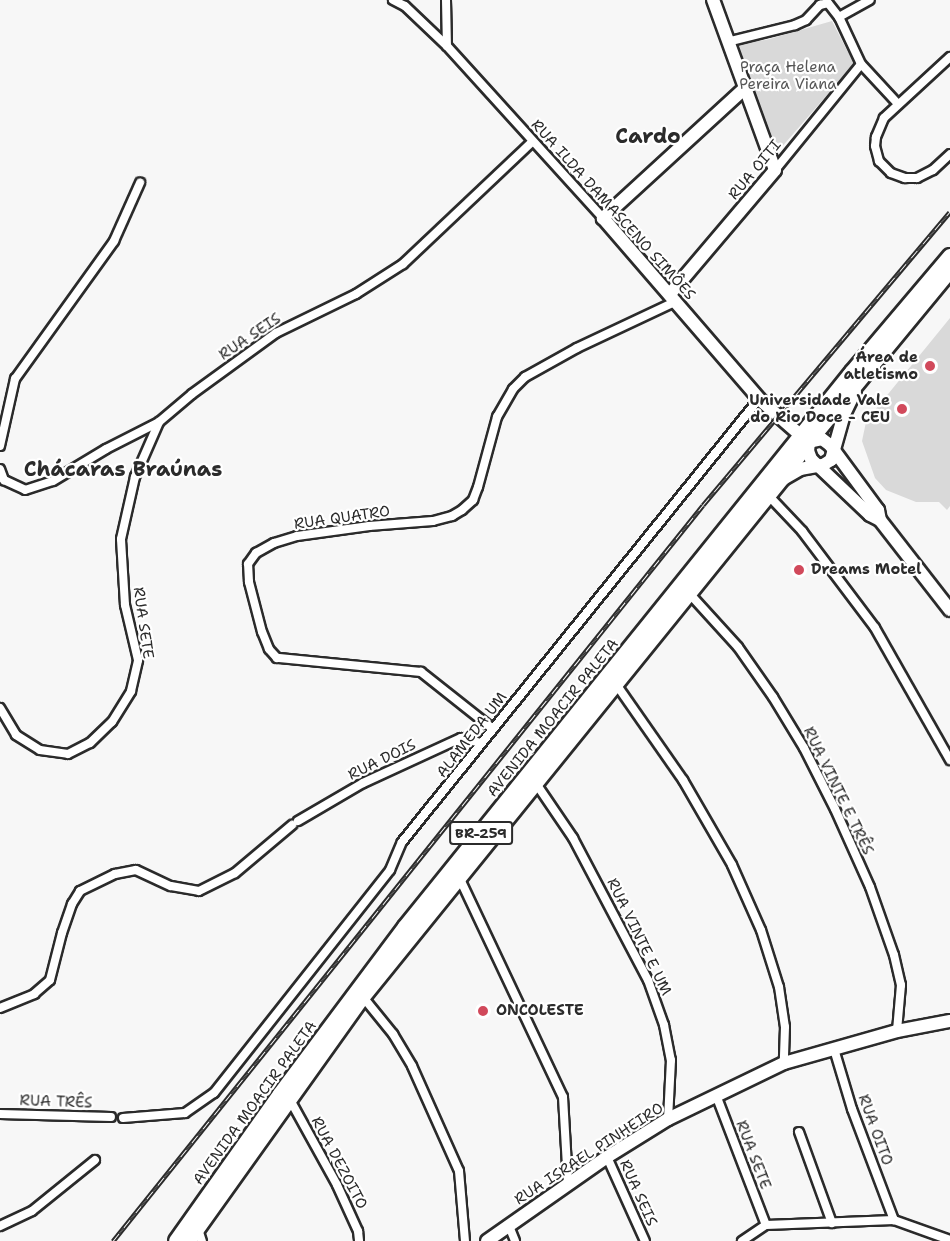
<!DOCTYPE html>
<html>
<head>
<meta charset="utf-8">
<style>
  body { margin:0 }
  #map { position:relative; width:950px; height:1241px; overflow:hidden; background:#f7f7f7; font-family:"Shantell Sans",sans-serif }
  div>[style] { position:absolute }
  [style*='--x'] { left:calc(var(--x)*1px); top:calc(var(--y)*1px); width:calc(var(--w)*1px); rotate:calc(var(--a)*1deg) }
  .green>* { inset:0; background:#d9d9d9 }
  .roads { filter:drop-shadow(2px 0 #2b2b2b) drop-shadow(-2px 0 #2b2b2b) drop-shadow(0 2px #2b2b2b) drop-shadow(0 -2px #2b2b2b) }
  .street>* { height:8px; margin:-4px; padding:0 4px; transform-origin:4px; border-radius:4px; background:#fff }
  .secondary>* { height:12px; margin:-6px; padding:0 6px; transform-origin:6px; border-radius:6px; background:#fff }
  .primary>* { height:14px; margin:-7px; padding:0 7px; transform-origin:7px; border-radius:7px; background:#fff }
  .rail>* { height:5px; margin-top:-2.5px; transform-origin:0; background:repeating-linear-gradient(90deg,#fff 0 9px,#2b2b2b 0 18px); box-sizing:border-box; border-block:2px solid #2b2b2b }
  .dots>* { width:16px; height:16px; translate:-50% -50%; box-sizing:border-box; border:3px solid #fff; border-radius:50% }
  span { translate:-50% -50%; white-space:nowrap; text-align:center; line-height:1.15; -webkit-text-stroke:4.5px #fff; paint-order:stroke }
  .shield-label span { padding:2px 4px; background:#fff; border:2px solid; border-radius:4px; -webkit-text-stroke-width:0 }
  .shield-label { font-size:14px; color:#2b2b2b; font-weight:700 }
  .park-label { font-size:15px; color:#565656 }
  .street-label { font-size:15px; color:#2b2b2b }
  .poi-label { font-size:15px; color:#2b2b2b; font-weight:700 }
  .right { translate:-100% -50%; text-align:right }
  .left { translate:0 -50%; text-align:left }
  .district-label { font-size:21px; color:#2b2b2b; font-weight:700 }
</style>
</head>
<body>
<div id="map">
  <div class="green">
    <i style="clip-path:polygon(832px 21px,854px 64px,780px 149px,771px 149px,731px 43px,766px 40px)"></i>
    <i style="clip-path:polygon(950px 318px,950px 506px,947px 510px,939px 502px,916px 502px,886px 490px,875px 478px,862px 441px,866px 422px,871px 415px)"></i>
  </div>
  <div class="roads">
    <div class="street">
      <i style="--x:393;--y:0;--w:13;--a:27"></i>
      <i style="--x:405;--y:6;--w:58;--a:43.6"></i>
      <i style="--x:447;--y:46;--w:232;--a:47.8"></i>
      <i style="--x:446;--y:0;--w:46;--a:88.8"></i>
      <i style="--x:839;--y:17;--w:35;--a:-29"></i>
      <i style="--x:727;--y:42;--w:70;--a:-14"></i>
      <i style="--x:795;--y:25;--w:12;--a:-24"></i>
      <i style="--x:806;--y:20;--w:21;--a:-47"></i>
      <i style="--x:820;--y:5;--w:8;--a:-14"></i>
      <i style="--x:828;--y:3;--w:18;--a:52"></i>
      <i style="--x:839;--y:17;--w:52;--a:64.9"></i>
      <i style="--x:861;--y:64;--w:54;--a:47.2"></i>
      <i style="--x:950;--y:57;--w:90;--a:137.3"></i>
      <i style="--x:884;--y:118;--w:21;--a:113"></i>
      <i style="--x:876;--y:137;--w:9;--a:96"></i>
      <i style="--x:875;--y:146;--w:16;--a:75"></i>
      <i style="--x:879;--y:161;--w:17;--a:45"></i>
      <i style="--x:891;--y:173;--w:15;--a:20"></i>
      <i style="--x:905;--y:178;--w:12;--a:0"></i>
      <i style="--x:917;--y:178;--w:18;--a:-27"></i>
      <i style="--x:933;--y:170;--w:23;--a:-43"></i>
      <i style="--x:775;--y:170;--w:136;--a:-50.9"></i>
      <i style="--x:0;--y:446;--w:69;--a:-77.4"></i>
      <i style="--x:15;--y:379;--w:170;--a:-54.3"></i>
      <i style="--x:114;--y:241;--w:64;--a:-65.9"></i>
      <i style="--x:0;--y:469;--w:12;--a:70"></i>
      <i style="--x:4;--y:480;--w:23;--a:25"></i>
      <i style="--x:25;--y:490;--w:29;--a:-18"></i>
      <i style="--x:53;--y:481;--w:62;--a:-31.1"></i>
      <i style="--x:106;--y:449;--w:59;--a:-27"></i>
      <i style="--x:159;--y:422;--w:43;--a:-40.3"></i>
      <i style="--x:192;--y:394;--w:104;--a:-36"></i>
      <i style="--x:276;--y:333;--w:89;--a:-26"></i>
      <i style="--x:356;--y:294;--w:56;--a:-32.6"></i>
      <i style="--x:403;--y:264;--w:178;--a:-43.4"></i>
      <i style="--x:768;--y:495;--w:50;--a:46.6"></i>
      <i style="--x:802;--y:531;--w:121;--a:53"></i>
      <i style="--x:875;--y:628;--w:152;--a:60.4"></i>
      <i style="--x:688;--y:592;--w:74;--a:47.7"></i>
      <i style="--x:738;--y:647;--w:61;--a:55"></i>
      <i style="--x:773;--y:697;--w:60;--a:58.7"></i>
      <i style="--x:804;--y:748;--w:68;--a:63.1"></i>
      <i style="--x:835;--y:809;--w:85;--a:65.8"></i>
      <i style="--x:870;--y:887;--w:72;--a:70.6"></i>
      <i style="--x:894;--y:955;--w:31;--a:77"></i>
      <i style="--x:901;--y:985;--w:46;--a:95"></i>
      <i style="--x:616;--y:684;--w:117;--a:55.1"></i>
      <i style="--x:683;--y:780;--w:98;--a:60"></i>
      <i style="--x:732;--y:865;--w:71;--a:66"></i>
      <i style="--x:761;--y:930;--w:60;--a:72.5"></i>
      <i style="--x:779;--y:987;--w:40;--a:81.5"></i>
      <i style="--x:785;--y:1027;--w:36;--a:92"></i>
      <i style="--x:0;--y:708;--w:31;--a:59"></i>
      <i style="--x:16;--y:735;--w:28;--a:32"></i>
      <i style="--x:40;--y:750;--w:28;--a:8"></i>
      <i style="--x:68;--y:754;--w:25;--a:-27"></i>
      <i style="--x:90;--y:743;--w:30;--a:-44"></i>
      <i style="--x:112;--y:722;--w:36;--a:-58"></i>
      <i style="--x:131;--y:691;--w:32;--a:-77"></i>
      <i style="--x:138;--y:660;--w:57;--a:-103.3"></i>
      <i style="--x:125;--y:605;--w:66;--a:-93.5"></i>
      <i style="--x:121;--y:539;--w:64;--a:-77.3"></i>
      <i style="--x:135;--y:477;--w:60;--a:-66.4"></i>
      <i style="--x:493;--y:729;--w:92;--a:-141.6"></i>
      <i style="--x:421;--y:672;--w:145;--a:-174.4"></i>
      <i style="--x:277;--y:658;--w:12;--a:-132"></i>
      <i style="--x:269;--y:649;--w:18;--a:-112"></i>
      <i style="--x:262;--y:632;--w:52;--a:-104.6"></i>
      <i style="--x:249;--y:582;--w:18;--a:-93"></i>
      <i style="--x:248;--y:564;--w:14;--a:-54"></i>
      <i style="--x:256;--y:553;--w:21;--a:-29"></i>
      <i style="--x:274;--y:543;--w:24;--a:-17"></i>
      <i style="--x:297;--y:536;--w:73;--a:-7.9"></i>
      <i style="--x:369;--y:526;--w:64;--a:-4.5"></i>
      <i style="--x:433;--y:521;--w:20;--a:-15"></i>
      <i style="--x:452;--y:516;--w:12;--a:-31"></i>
      <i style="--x:462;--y:510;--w:15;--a:-42"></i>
      <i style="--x:473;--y:500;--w:14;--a:-69"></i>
      <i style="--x:478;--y:487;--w:73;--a:-74.8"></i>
      <i style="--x:497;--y:417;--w:32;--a:-60"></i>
      <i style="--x:513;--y:389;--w:17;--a:-45"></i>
      <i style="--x:525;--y:377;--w:60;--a:-29.1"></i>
      <i style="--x:577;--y:348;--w:110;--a:-25.2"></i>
      <i style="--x:535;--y:782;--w:68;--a:55.8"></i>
      <i style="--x:573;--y:838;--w:161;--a:62.2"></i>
      <i style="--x:648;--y:980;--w:48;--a:70.4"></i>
      <i style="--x:664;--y:1025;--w:36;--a:79"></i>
      <i style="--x:671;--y:1060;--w:59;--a:92.9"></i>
      <i style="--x:298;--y:821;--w:75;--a:-30.3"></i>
      <i style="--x:363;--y:783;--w:108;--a:-24.7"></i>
      <i style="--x:461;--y:738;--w:21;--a:14"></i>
      <i style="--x:459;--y:877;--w:243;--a:64.7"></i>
      <i style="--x:563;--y:1097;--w:87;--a:86.7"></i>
      <i style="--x:363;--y:997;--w:48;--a:51"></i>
      <i style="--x:393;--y:1034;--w:37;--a:59"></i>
      <i style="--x:412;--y:1066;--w:115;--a:65.9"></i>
      <i style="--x:459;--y:1171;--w:70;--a:85.1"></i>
      <i style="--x:0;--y:1008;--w:37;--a:-22"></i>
      <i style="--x:34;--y:994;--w:21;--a:-41"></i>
      <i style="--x:50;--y:980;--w:49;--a:-75.7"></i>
      <i style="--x:62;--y:933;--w:31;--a:-71"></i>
      <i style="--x:72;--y:904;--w:15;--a:-58"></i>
      <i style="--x:80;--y:891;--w:39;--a:-26"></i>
      <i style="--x:115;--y:874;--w:21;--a:-11"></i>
      <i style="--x:136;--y:870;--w:38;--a:25"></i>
      <i style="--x:171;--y:886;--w:28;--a:10"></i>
      <i style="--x:199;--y:891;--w:40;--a:-26.6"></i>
      <i style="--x:235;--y:873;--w:75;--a:-40.1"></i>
      <i style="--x:834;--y:1049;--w:63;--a:73.3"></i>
      <i style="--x:852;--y:1109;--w:119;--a:69.3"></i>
      <i style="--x:716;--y:1095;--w:139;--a:69"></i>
      <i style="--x:289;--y:1098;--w:99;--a:61.1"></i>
      <i style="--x:337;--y:1185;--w:51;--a:65.5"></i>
      <i style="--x:358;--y:1231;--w:10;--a:84"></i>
      <i style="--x:0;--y:1114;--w:111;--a:1.5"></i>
      <i style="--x:123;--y:1118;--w:62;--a:-4.6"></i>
      <i style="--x:185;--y:1113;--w:35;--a:-35"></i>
      <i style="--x:214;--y:1093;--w:284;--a:-51.7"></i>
      <i style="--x:390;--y:870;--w:30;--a:-67"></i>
      <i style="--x:402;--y:842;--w:569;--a:-51.14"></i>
      <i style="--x:799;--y:1132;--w:97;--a:70.1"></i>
      <i style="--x:607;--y:1157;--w:92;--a:65.7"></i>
      <i style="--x:0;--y:1226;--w:35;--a:-25"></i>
      <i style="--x:32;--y:1211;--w:81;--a:-39"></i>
      <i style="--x:509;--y:1226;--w:16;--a:68"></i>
      <i style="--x:198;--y:1229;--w:13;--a:72"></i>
      <i style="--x:742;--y:1241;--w:29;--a:-34"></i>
      <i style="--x:766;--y:1225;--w:128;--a:-2.2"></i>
      <i style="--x:894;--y:1220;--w:59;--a:19.7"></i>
    </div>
    <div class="secondary">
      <i style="--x:745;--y:88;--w:193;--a:137.5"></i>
      <i style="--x:603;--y:218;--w:239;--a:49.2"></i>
      <i style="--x:759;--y:399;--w:62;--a:41.1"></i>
      <i style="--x:670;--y:294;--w:162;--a:-49.7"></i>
      <i style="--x:775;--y:170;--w:181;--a:-110"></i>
      <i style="--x:809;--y:442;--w:9;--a:96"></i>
      <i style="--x:808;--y:451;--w:9;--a:69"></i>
      <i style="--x:811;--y:459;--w:81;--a:43.5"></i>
      <i style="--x:870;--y:515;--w:11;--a:27"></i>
      <i style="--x:880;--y:520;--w:114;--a:52.1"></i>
      <i style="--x:809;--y:442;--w:13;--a:-13"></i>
      <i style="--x:822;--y:439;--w:10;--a:37"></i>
      <i style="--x:830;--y:445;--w:81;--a:53.6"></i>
      <i style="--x:878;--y:510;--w:10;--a:79"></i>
      <i style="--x:783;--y:479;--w:20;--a:-30"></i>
      <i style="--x:800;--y:469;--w:23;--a:-10"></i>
      <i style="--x:823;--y:465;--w:9;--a:-32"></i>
      <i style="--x:831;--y:460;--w:48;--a:-74.2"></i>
      <i style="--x:844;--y:414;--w:25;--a:-64"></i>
      <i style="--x:487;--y:1241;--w:146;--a:-35"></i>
      <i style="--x:607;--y:1157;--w:72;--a:-31.9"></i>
      <i style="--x:668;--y:1119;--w:129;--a:-25.8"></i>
      <i style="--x:784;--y:1063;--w:117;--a:-15.8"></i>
      <i style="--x:897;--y:1031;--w:54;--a:-10.7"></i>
    </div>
    <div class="primary">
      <i style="--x:176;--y:1241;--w:180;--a:-54.7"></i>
      <i style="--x:280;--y:1094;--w:209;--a:-53.2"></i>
      <i style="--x:405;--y:927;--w:713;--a:-51.15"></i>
      <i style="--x:852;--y:372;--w:152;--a:-49.8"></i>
      <i style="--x:189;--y:1241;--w:300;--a:-54.5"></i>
      <i style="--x:363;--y:997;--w:666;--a:-51.03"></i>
      <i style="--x:782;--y:479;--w:46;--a:-53.9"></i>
      <i style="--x:809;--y:442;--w:222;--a:-50.5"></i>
    </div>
  </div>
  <div class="rail">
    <i style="--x:113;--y:1241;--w:943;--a:-51.28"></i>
    <i style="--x:703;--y:505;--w:383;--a:-49.9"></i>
  </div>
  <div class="dots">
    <i style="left:930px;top:366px;background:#d1495b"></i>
    <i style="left:902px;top:409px;background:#d1495b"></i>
    <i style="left:799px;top:570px;background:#d1495b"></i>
    <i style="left:483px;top:1011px;background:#d1495b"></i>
  </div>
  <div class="shield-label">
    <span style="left:481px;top:833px">BR-259</span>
  </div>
  <div class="park-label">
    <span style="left:788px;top:76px">Praça Helena<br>Pereira Viana</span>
  </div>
  <div class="street-label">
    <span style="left:755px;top:170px;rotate:-50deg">RUA OITI</span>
    <span style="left:613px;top:210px;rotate:48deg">RUA ILDA DAMASCENO SIMÔES</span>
    <span style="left:250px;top:337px;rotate:-34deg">RUA SEIS</span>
    <span style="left:342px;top:518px;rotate:-8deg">RUA QUATRO</span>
    <span style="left:143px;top:623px;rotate:82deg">RUA SETE</span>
    <span style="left:553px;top:718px;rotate:-51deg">AVENIDA MOACIR PALETA</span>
    <span style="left:472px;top:735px;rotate:-52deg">ALAMEDA UM</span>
    <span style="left:382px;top:760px;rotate:-26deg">RUA DOIS</span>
    <span style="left:838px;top:791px;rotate:64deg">RUA VINTE E TRÊS</span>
    <span style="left:639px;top:937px;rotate:64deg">RUA VINTE E UM</span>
    <span style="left:56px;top:1102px;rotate:2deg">RUA TRÊS</span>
    <span style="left:255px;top:1103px;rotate:-54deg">AVENIDA MOACIR PALETA</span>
    <span style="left:875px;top:1130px;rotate:70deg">RUA OITO</span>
    <span style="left:589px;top:1154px;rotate:-33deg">RUA ISRAEL PINHEIRO</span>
    <span style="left:753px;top:1155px;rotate:69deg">RUA SETE</span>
    <span style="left:339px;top:1163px;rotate:62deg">RUA DEZOITO</span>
    <span style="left:638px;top:1193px;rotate:66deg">RUA SEIS</span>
  </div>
  <div class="poi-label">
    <span class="right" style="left:918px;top:366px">Área de<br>atletismo</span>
    <span class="right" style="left:890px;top:409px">Universidade Vale<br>do Rio Doce - CEU</span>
    <span class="left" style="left:811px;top:570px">Dreams Motel</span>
    <span class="left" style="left:496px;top:1011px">ONCOLESTE</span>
  </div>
  <div class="district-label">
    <span style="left:648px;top:136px">Cardo</span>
    <span style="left:123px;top:469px">Chácaras Braúnas</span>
  </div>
</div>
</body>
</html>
